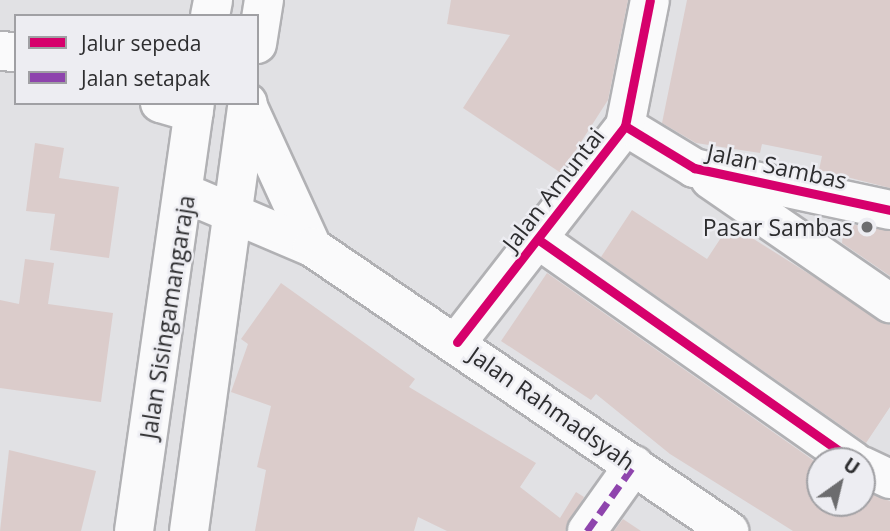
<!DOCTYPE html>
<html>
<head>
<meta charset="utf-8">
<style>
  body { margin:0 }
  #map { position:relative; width:890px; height:531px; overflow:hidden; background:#e1e1e4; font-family:"Open Sans",sans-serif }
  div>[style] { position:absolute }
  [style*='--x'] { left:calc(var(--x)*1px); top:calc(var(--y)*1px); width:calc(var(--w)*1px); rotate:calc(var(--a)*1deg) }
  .building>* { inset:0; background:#dbcccb }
  .roads { filter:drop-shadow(2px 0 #b1b1b4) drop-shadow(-2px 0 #b1b1b4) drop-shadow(0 2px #b1b1b4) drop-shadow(0 -2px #b1b1b4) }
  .minor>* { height:38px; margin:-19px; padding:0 19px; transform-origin:19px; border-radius:19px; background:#fafafb }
  .major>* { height:38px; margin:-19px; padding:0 19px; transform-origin:19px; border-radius:19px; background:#fafafb }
  .quiet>* { height:7px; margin-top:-3.5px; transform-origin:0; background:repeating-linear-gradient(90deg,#8e44ad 0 14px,transparent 0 21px) }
  .cycleway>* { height:9px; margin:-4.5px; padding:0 4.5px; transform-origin:4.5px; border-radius:4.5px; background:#d6006c }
  .dots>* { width:19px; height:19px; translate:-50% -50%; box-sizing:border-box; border:4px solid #ededf2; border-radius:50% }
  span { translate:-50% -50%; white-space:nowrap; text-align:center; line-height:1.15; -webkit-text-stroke:5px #ededf2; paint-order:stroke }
  .street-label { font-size:23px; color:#2d2d2f }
  .poi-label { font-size:23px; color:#2d2d2f }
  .right { translate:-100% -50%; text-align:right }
  .legend { position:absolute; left:14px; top:14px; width:245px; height:91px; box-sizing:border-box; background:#ededf2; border:2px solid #a0a0a4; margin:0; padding:9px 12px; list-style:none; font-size:21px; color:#2d2d2f }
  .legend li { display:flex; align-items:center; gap:14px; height:35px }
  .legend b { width:35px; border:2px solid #a0a0a4 }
  .north { position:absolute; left:806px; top:447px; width:70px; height:70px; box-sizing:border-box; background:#ededf2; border:2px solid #a0a0a4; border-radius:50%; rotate:34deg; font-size:19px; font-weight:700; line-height:28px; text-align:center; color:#2d2d2f }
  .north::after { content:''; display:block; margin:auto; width:24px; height:32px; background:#6c6c6e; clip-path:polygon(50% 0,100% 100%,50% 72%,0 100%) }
</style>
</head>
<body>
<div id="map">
  <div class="building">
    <i style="clip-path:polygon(451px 0,628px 0,608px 100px,561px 173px,463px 108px,510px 35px,447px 24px)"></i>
    <i style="clip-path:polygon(687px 0,890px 0,890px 188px,819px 170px,822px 156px,762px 144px,760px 153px,696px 143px,662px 123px)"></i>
    <i style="clip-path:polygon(35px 143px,64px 148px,59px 178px,119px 187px,109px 258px,50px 250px,55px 214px,26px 211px)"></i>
    <i style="clip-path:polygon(632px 210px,707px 259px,730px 224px,890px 325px,890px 407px,866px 443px,601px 257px)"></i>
    <i style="clip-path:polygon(844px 223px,890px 231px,890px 276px,842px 243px)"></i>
    <i style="clip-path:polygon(25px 259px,54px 263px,48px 304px,113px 313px,101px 402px,0 388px,0 300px,19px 304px)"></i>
    <i style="clip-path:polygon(547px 273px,820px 465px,820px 503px,862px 503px,862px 490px,890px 501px,890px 531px,793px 531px,670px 454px,596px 394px,591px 400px,501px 341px)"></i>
    <i style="clip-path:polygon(281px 283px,415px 379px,409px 387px,536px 463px,520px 487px,560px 518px,576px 492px,584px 497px,565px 531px,447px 531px,418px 517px,414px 531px,255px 531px,266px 470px,257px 467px,271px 406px,231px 392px,248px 344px,241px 339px)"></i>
    <i style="clip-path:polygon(9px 450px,96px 471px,81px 531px,0 531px)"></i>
    <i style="clip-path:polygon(623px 519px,641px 531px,614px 531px)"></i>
  </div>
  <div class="roads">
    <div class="minor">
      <i style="--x:0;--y:51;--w:16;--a:4"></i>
      <i style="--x:160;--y:103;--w:35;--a:16"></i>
      <i style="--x:625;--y:126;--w:81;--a:31.3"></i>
      <i style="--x:694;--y:168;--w:200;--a:12.1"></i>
      <i style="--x:710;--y:179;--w:219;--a:34.6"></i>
      <i style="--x:539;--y:240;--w:384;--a:35.1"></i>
      <i style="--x:457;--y:342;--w:274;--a:-52.1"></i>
      <i style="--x:625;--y:126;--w:128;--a:-78.8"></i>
      <i style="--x:862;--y:466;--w:31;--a:25"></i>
      <i style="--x:587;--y:531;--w:81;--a:-54.5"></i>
    </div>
    <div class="major">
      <i style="--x:210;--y:16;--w:16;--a:-79"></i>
      <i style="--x:257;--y:44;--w:45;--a:-81"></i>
      <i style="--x:248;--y:107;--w:154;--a:65.4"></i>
      <i style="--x:187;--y:194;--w:136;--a:23"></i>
      <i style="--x:312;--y:247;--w:505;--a:34.26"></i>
      <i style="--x:134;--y:531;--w:432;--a:-81.9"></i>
      <i style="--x:189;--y:531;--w:432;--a:-82.2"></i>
    </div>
  </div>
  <div class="quiet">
    <i style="--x:587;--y:531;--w:81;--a:-54.5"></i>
  </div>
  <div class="cycleway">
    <i style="--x:625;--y:126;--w:81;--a:31.3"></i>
    <i style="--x:694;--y:168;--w:200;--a:12.1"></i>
    <i style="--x:539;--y:240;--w:384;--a:35.1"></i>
    <i style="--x:457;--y:342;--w:274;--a:-52.1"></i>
    <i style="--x:625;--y:126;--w:128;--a:-78.8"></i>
  </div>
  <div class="dots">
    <i style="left:867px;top:227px;background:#6c6c6e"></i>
  </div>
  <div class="street-label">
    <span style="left:777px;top:166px;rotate:12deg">Jalan Sambas</span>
    <span style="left:553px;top:189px;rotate:-52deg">Jalan Amuntai</span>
    <span style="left:167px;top:317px;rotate:-81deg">Jalan Sisingamangaraja</span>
    <span style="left:552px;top:408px;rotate:35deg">Jalan Rahmadsyah</span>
  </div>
  <div class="poi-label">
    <span class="right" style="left:853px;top:227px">Pasar Sambas</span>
  </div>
  <ul class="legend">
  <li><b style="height:9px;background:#d6006c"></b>Jalur sepeda</li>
  <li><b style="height:9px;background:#8e44ad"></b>Jalan setapak</li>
  </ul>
  <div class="north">U</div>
</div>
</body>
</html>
